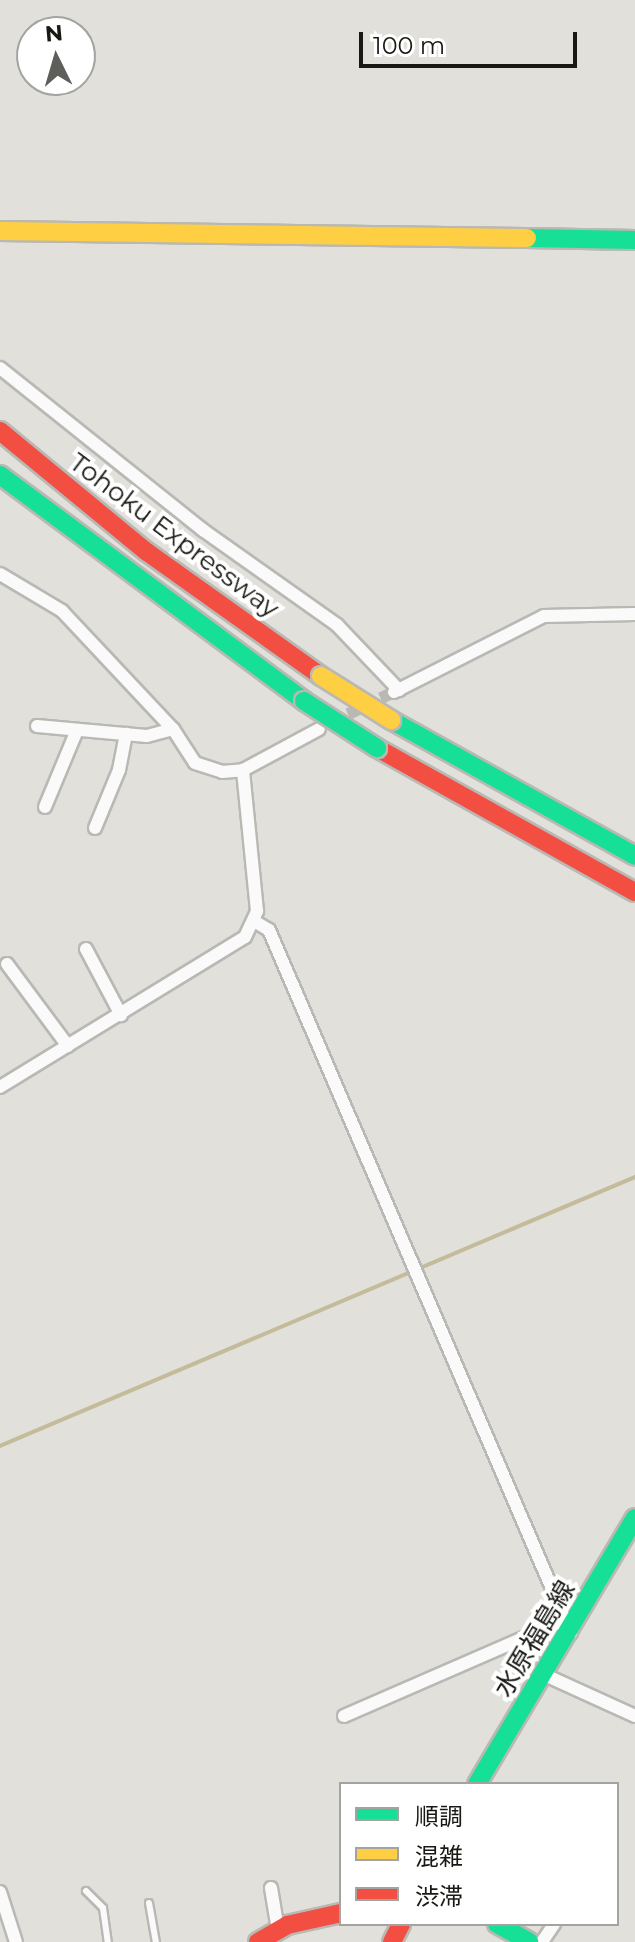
<!DOCTYPE html>
<html>
<head>
<meta charset="utf-8">
<style>
  body { margin:0 }
  #map { position:relative; width:635px; height:1942px; overflow:hidden; background:#e1e0db; font-family:Montserrat,"Noto Sans JP",sans-serif }
  div>[style] { position:absolute }
  [style*='--x'] { left:calc(var(--x)*1px); top:calc(var(--y)*1px); width:calc(var(--w)*1px); rotate:calc(var(--a)*1deg) }
  .stream>* { height:4px; margin:-2px; padding:0 2px; transform-origin:2px; border-radius:2px; background:#c3bb99 }
  .street-tunnel>* { height:12px; margin-top:-6px; transform-origin:0; background:repeating-linear-gradient(90deg,#b9b8b3 0 12px,transparent 0 18px) }
  .roads { filter:drop-shadow(2px 0 #b9b8b4) drop-shadow(-2px 0 #b9b8b4) drop-shadow(0 2px #b9b8b4) drop-shadow(0 -2px #b9b8b4) }
  .lane>* { height:6px; margin:-3px; padding:0 3px; transform-origin:3px; border-radius:3px; background:#fafafa }
  .street>* { height:12px; margin:-6px; padding:0 6px; transform-origin:6px; border-radius:6px; background:#fafafa }
  .fast>* { height:18px; margin:-9px; padding:0 9px; transform-origin:9px; border-radius:9px; background:#16e098 }
  .slow>* { height:18px; margin:-9px; padding:0 9px; transform-origin:9px; border-radius:9px; background:#ffcf43 }
  .jam>* { height:18px; margin:-9px; padding:0 9px; transform-origin:9px; border-radius:9px; background:#f24e42 }
  .bridges { filter:drop-shadow(2px 0 #b9b8b4) drop-shadow(-2px 0 #b9b8b4) drop-shadow(0 2px #b9b8b4) drop-shadow(0 -2px #b9b8b4) }
  .fast-bridge>* { height:18px; margin:-9px; padding:0 9px; transform-origin:9px; border-radius:9px; background:#16e098 }
  .slow-bridge>* { height:18px; margin:-9px; padding:0 9px; transform-origin:9px; border-radius:9px; background:#ffcf43 }
  span { translate:-50% -50%; white-space:nowrap; text-align:center; line-height:1.15; -webkit-text-stroke:8px #fff; paint-order:stroke }
  .street-label { font-size:26px; color:#181814 }
  .legend { position:absolute; left:339px; top:1782px; width:280px; height:144px; box-sizing:border-box; background:#fff; border:2px solid #a3a3a1; margin:0; padding:10px 14px; list-style:none; font-size:24px; color:#181814 }
  .legend li { display:flex; align-items:center; gap:16px; height:40px }
  .legend b { width:40px; border:2px solid #a3a3a1 }
  .north { position:absolute; left:16px; top:16px; width:80px; height:80px; box-sizing:border-box; background:#fff; border:2px solid #a3a3a1; border-radius:50%; rotate:355deg; font-size:22px; font-weight:700; line-height:32px; text-align:center; color:#181814 }
  .north::after { content:''; display:block; margin:auto; width:28px; height:36px; background:#5e5e5a; clip-path:polygon(50% 0,100% 100%,50% 72%,0 100%) }
  .scale { position:absolute; left:359px; top:32px; width:218px; height:36px; box-sizing:border-box; border:4px solid #181814; border-top:0; padding-left:10px; font-size:24px; line-height:28px; white-space:nowrap; color:#181814; -webkit-text-stroke:6px #fff; paint-order:stroke }
</style>
</head>
<body>
<div id="map">
  <div class="stream">
    <i style="--x:0;--y:1446;--w:690;--a:-22.96"></i>
  </div>
  <div class="street-tunnel">
    <i style="--x:332;--y:722;--w:69;--a:-25.8"></i>
  </div>
  <div class="roads">
    <div class="lane">
      <i style="--x:86;--y:1891;--w:24;--a:45"></i>
      <i style="--x:103;--y:1908;--w:34;--a:82"></i>
      <i style="--x:149;--y:1903;--w:40;--a:80"></i>
    </div>
    <div class="street">
      <i style="--x:0;--y:368;--w:260;--a:38.6"></i>
      <i style="--x:203;--y:530;--w:164;--a:35.3"></i>
      <i style="--x:337;--y:625;--w:90;--a:46.4"></i>
      <i style="--x:0;--y:574;--w:72;--a:30.8"></i>
      <i style="--x:62;--y:611;--w:162;--a:46.8"></i>
      <i style="--x:173;--y:729;--w:40;--a:57.1"></i>
      <i style="--x:195;--y:763;--w:28;--a:18"></i>
      <i style="--x:222;--y:772;--w:21;--a:-5"></i>
      <i style="--x:394;--y:692;--w:168;--a:-26.9"></i>
      <i style="--x:544;--y:616;--w:91;--a:-1.3"></i>
      <i style="--x:37;--y:726;--w:110;--a:5.2"></i>
      <i style="--x:147;--y:736;--w:27;--a:-15"></i>
      <i style="--x:45;--y:807;--w:83;--a:-67.4"></i>
      <i style="--x:95;--y:828;--w:63;--a:-67.5"></i>
      <i style="--x:119;--y:770;--w:37;--a:-79"></i>
      <i style="--x:254;--y:921;--w:17;--a:31"></i>
      <i style="--x:269;--y:930;--w:765;--a:66.75"></i>
      <i style="--x:86;--y:949;--w:75;--a:62.1"></i>
      <i style="--x:7;--y:964;--w:102;--a:53.4"></i>
      <i style="--x:0;--y:1087;--w:287;--a:-31.5"></i>
      <i style="--x:245;--y:937;--w:29;--a:-65"></i>
      <i style="--x:257;--y:911;--w:142;--a:-95.7"></i>
      <i style="--x:243;--y:770;--w:86;--a:-28.3"></i>
      <i style="--x:545;--y:1675;--w:99;--a:24.5"></i>
      <i style="--x:344;--y:1716;--w:238;--a:-23.5"></i>
      <i style="--x:271;--y:1888;--w:43;--a:80.5"></i>
      <i style="--x:0;--y:1892;--w:52;--a:72.3"></i>
      <i style="--x:542;--y:1942;--w:22;--a:-56"></i>
    </div>
    <div class="fast">
      <i style="--x:527;--y:238;--w:108;--a:1.1"></i>
      <i style="--x:0;--y:475;--w:379;--a:36.6"></i>
      <i style="--x:391;--y:720;--w:279;--a:29.1"></i>
      <i style="--x:477;--y:1784;--w:309;--a:-59.3"></i>
      <i style="--x:497;--y:1924;--w:37;--a:29"></i>
    </div>
    <div class="slow">
      <i style="--x:0;--y:231;--w:527;--a:0.76"></i>
    </div>
    <div class="jam">
      <i style="--x:0;--y:431;--w:190;--a:39.5"></i>
      <i style="--x:147;--y:552;--w:214;--a:35.5"></i>
      <i style="--x:377;--y:748;--w:295;--a:29.2"></i>
      <i style="--x:258;--y:1942;--w:34;--a:-30"></i>
      <i style="--x:287;--y:1925;--w:55;--a:-12.5"></i>
      <i style="--x:392;--y:1942;--w:20;--a:-63"></i>
    </div>
  </div>
  <div class="bridges">
    <div class="fast-bridge">
      <i style="--x:304;--y:701;--w:87;--a:32.8"></i>
    </div>
    <div class="slow-bridge">
      <i style="--x:321;--y:676;--w:83;--a:32.2"></i>
    </div>
  </div>
  <div class="street-label">
    <span style="left:174px;top:536px;rotate:37deg">Tohoku Expressway</span>
    <span style="left:535px;top:1639px;rotate:-59deg">水原福島線</span>
  </div>
  <ul class="legend">
  <li><b style="height:10px;background:#16e098"></b>順調</li>
  <li><b style="height:10px;background:#ffcf43"></b>混雑</li>
  <li><b style="height:10px;background:#f24e42"></b>渋滞</li>
  </ul>
  <div class="north">N</div>
  <div class="scale">100 m</div>
</div>
</body>
</html>
